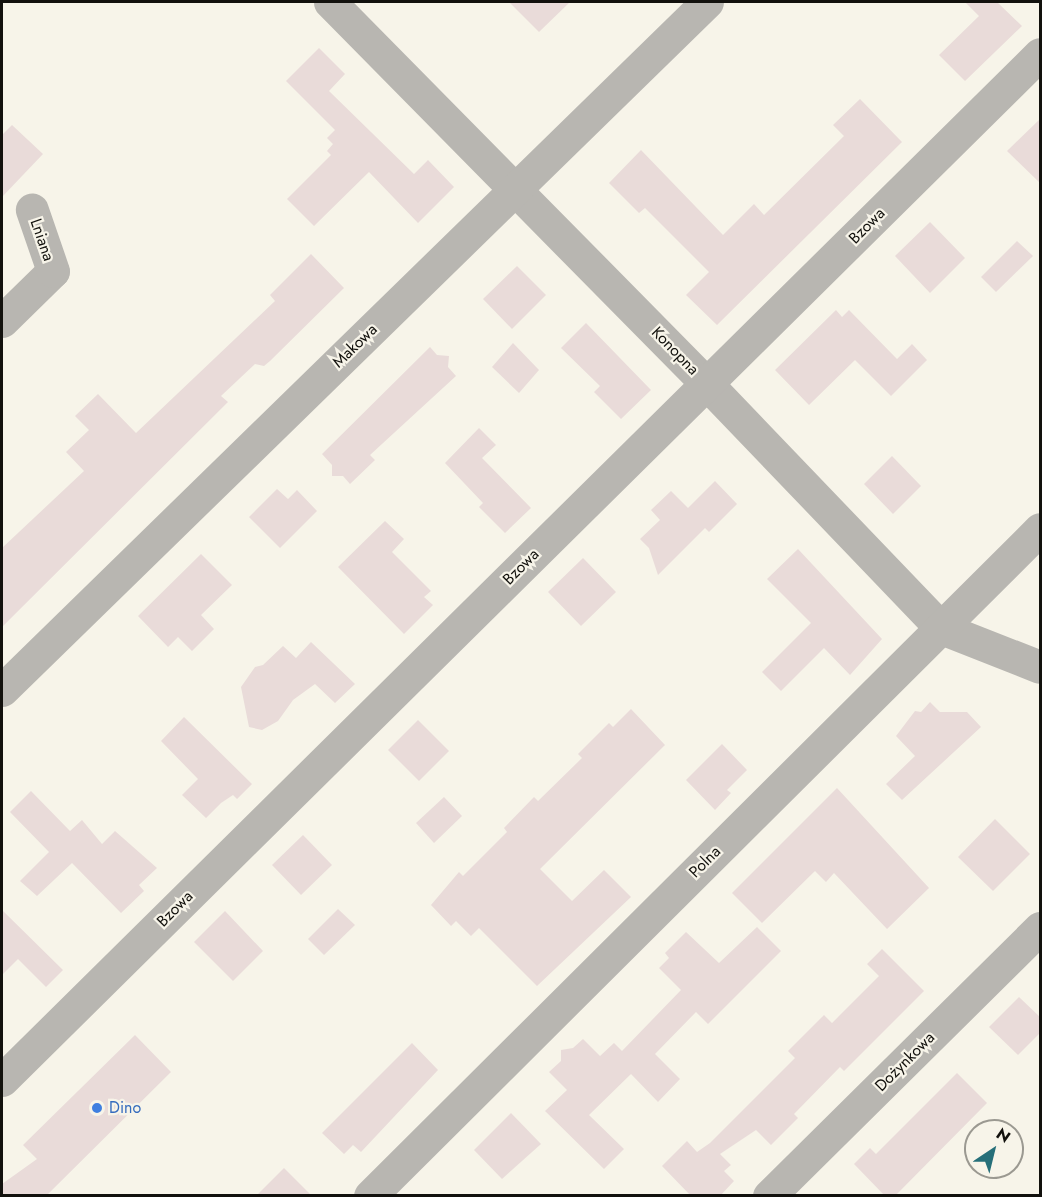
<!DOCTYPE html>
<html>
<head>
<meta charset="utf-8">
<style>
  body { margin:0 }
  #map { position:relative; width:1042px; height:1197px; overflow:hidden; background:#f7f4e9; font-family:Jost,sans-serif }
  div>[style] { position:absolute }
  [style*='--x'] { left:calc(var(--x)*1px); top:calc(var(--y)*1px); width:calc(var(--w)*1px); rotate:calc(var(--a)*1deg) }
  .building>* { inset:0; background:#e9dbd9 }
  .minor>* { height:33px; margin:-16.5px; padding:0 16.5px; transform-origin:16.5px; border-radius:16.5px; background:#b8b6b1 }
  .dots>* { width:16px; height:16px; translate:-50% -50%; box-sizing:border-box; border:3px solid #f7f4e9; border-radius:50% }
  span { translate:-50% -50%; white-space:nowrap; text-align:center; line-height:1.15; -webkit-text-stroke:4.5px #f7f4e9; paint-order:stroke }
  .street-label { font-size:16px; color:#12110d }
  .shop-label { font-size:16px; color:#366cbe }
  .left { translate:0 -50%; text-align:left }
  .frame { position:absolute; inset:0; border:3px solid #12110d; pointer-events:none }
  .north { position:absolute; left:964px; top:1119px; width:60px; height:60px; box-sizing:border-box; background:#f7f4e9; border:2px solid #9b9991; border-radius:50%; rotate:35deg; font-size:16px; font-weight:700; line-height:24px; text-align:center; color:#12110d }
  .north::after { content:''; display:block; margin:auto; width:21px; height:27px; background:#266f79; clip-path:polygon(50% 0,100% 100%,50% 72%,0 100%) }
</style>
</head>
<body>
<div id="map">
  <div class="building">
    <i style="clip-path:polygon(509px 2px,570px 2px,539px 32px)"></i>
    <i style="clip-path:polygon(965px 2px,997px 2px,1022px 26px,965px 81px,939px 55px,979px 16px)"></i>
    <i style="clip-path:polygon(319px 48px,345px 74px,329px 91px,414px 174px,428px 160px,454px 187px,418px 223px,369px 172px,314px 226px,287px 199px,331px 155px,327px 151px,333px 144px,327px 138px,335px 130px,286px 81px)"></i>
    <i style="clip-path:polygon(860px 99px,902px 142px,717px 325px,686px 295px,709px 272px,645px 208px,639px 213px,609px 183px,641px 150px,723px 235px,754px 204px,764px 215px,844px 136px,833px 125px)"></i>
    <i style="clip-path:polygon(1041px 118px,1041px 184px,1007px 151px)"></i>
    <i style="clip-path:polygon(12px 125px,43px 154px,2px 197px,2px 135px)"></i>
    <i style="clip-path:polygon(930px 222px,965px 258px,930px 293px,895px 256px)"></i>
    <i style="clip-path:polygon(1017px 241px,1033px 256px,996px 292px,981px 277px)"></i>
    <i style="clip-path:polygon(311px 254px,344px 288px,270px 361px,264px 366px,255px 364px,221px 396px,228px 402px,2px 627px,2px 548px,84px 471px,66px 452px,89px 430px,75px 416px,98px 394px,136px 433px,275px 301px,270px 295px)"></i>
    <i style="clip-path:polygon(517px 266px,546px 295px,512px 329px,483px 299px)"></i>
    <i style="clip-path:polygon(836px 310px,842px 317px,849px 310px,897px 359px,912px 344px,927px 360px,891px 396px,855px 360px,809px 405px,775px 370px)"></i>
    <i style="clip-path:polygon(586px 323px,651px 390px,621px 419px,594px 392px,600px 386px,561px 348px)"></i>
    <i style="clip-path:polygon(513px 343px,539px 370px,519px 393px,492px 367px)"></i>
    <i style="clip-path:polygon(430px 347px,437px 355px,449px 356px,448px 367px,456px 376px,370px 455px,375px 460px,350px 484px,343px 476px,332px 476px,332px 465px,322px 454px)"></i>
    <i style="clip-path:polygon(479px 428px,496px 445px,482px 458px,531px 508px,505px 533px,479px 507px,483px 503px,445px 463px)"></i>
    <i style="clip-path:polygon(892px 456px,921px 486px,893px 514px,864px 484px)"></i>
    <i style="clip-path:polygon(715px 481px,737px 504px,709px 532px,705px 528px,658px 575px,649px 548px,640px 539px,660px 520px,651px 510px,671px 491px,688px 508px)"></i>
    <i style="clip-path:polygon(277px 489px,288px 499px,297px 490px,317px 511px,280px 548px,249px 517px)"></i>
    <i style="clip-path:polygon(385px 521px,404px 539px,392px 552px,431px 591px,424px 597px,433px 605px,404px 634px,338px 567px)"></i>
    <i style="clip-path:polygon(798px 549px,882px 639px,850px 675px,824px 648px,781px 691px,762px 672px,811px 623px,767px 579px)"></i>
    <i style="clip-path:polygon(201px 554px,232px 585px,201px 615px,214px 629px,192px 651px,178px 637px,168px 647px,138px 616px)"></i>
    <i style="clip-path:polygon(583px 558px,616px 592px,581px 626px,548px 592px)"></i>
    <i style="clip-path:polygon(311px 642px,355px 684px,335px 703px,315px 684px,293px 700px,278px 721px,262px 730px,249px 727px,241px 687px,255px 667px,263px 665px,283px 646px,296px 658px)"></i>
    <i style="clip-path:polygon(930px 702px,940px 712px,967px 712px,981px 727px,902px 800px,886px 784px,915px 756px,896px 736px,915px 711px,921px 712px)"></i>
    <i style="clip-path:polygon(631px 709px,665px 745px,540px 869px,572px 901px,604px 870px,631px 897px,537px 986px,479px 928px,471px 936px,456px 921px,451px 926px,431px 905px,459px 872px,463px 876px,507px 832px,504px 828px,534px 797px,538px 801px,582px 758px,578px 754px,609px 723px,613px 727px)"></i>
    <i style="clip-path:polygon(184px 717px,252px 784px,237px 799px,233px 795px,221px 803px,206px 818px,182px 795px,198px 779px,161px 741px)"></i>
    <i style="clip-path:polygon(418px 720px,449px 751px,419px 781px,388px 750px)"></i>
    <i style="clip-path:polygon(722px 744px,747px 770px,727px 790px,731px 793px,715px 810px,686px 780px)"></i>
    <i style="clip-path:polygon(837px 788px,929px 888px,887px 929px,834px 873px,826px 882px,815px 871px,762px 923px,732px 893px)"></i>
    <i style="clip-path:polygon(31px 791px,70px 831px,82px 820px,102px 844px,115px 831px,157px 868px,139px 885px,144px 891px,121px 913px,72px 863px,37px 896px,20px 881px,49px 852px,10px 812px)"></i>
    <i style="clip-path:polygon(444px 797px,462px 816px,434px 843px,416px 823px)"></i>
    <i style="clip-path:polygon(995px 819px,1030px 854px,993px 891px,958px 857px)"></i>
    <i style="clip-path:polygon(303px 835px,332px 865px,301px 895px,272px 865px)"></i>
    <i style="clip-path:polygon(338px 909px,355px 925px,324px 955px,308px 939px)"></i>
    <i style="clip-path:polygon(2px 910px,63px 970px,46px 987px,18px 959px,2px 975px)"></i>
    <i style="clip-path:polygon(225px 911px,263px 951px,233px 981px,194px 942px)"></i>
    <i style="clip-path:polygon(757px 927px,781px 951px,708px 1024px,696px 1012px,655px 1054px,680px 1079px,658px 1102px,631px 1074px,589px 1115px,624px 1149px,604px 1169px,545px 1111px,567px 1090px,549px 1072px,561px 1061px,561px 1050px,573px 1048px,583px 1039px,600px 1056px,614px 1043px,622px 1051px,681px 990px,659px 968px,669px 958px,665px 953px,686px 932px,719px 963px)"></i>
    <i style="clip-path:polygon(882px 949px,924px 991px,844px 1071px,840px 1067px,794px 1114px,798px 1118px,771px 1145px,756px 1130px,720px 1154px,731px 1165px,724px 1171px,734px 1181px,720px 1196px,691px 1196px,662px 1166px,687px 1141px,697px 1152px,710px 1143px,795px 1058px,788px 1051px,824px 1015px,832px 1023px,879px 976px,867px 964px)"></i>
    <i style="clip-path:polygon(1019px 997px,1041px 1018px,1041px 1032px,1018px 1055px,989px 1027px)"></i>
    <i style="clip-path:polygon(135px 1035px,171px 1072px,46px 1196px,2px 1196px,2px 1184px,37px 1159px,23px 1145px)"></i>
    <i style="clip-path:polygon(412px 1043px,438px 1070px,361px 1152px,353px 1145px,344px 1154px,322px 1133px)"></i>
    <i style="clip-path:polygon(957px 1073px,987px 1103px,895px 1196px,885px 1196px,854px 1164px,870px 1148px,876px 1154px)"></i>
    <i style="clip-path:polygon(511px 1113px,541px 1144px,502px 1179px,474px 1150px)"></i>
    <i style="clip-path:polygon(284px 1168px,312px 1196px,256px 1196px)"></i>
  </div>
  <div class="minor">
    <i style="--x:330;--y:2;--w:537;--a:45.38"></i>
    <i style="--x:707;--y:384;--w:338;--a:46.2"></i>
    <i style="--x:941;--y:628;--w:106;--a:21.5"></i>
    <i style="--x:2;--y:321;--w:71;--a:-44.4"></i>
    <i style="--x:53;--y:271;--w:65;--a:-109"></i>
    <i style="--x:2;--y:690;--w:985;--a:-44.3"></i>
    <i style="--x:2;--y:1080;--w:1459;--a:-44.67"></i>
    <i style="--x:370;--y:1196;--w:945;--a:-44.87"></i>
    <i style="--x:769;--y:1196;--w:381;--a:-44.7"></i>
  </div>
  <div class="dots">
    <i style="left:97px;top:1108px;background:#3f7fe0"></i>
  </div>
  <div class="street-label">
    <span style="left:867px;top:226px;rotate:-45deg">Bzowa</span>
    <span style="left:42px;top:240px;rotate:71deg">Lniana</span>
    <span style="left:355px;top:346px;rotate:-44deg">Makowa</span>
    <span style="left:675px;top:351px;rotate:46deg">Konopna</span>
    <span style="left:521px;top:567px;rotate:-45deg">Bzowa</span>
    <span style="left:705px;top:862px;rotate:-45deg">Polna</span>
    <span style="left:175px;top:909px;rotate:-45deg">Bzowa</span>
    <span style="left:905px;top:1062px;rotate:-45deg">Dożynkowa</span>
  </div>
  <div class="shop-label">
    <span class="left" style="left:109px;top:1108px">Dino</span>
  </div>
  <div class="frame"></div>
  <div class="north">N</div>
</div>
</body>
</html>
